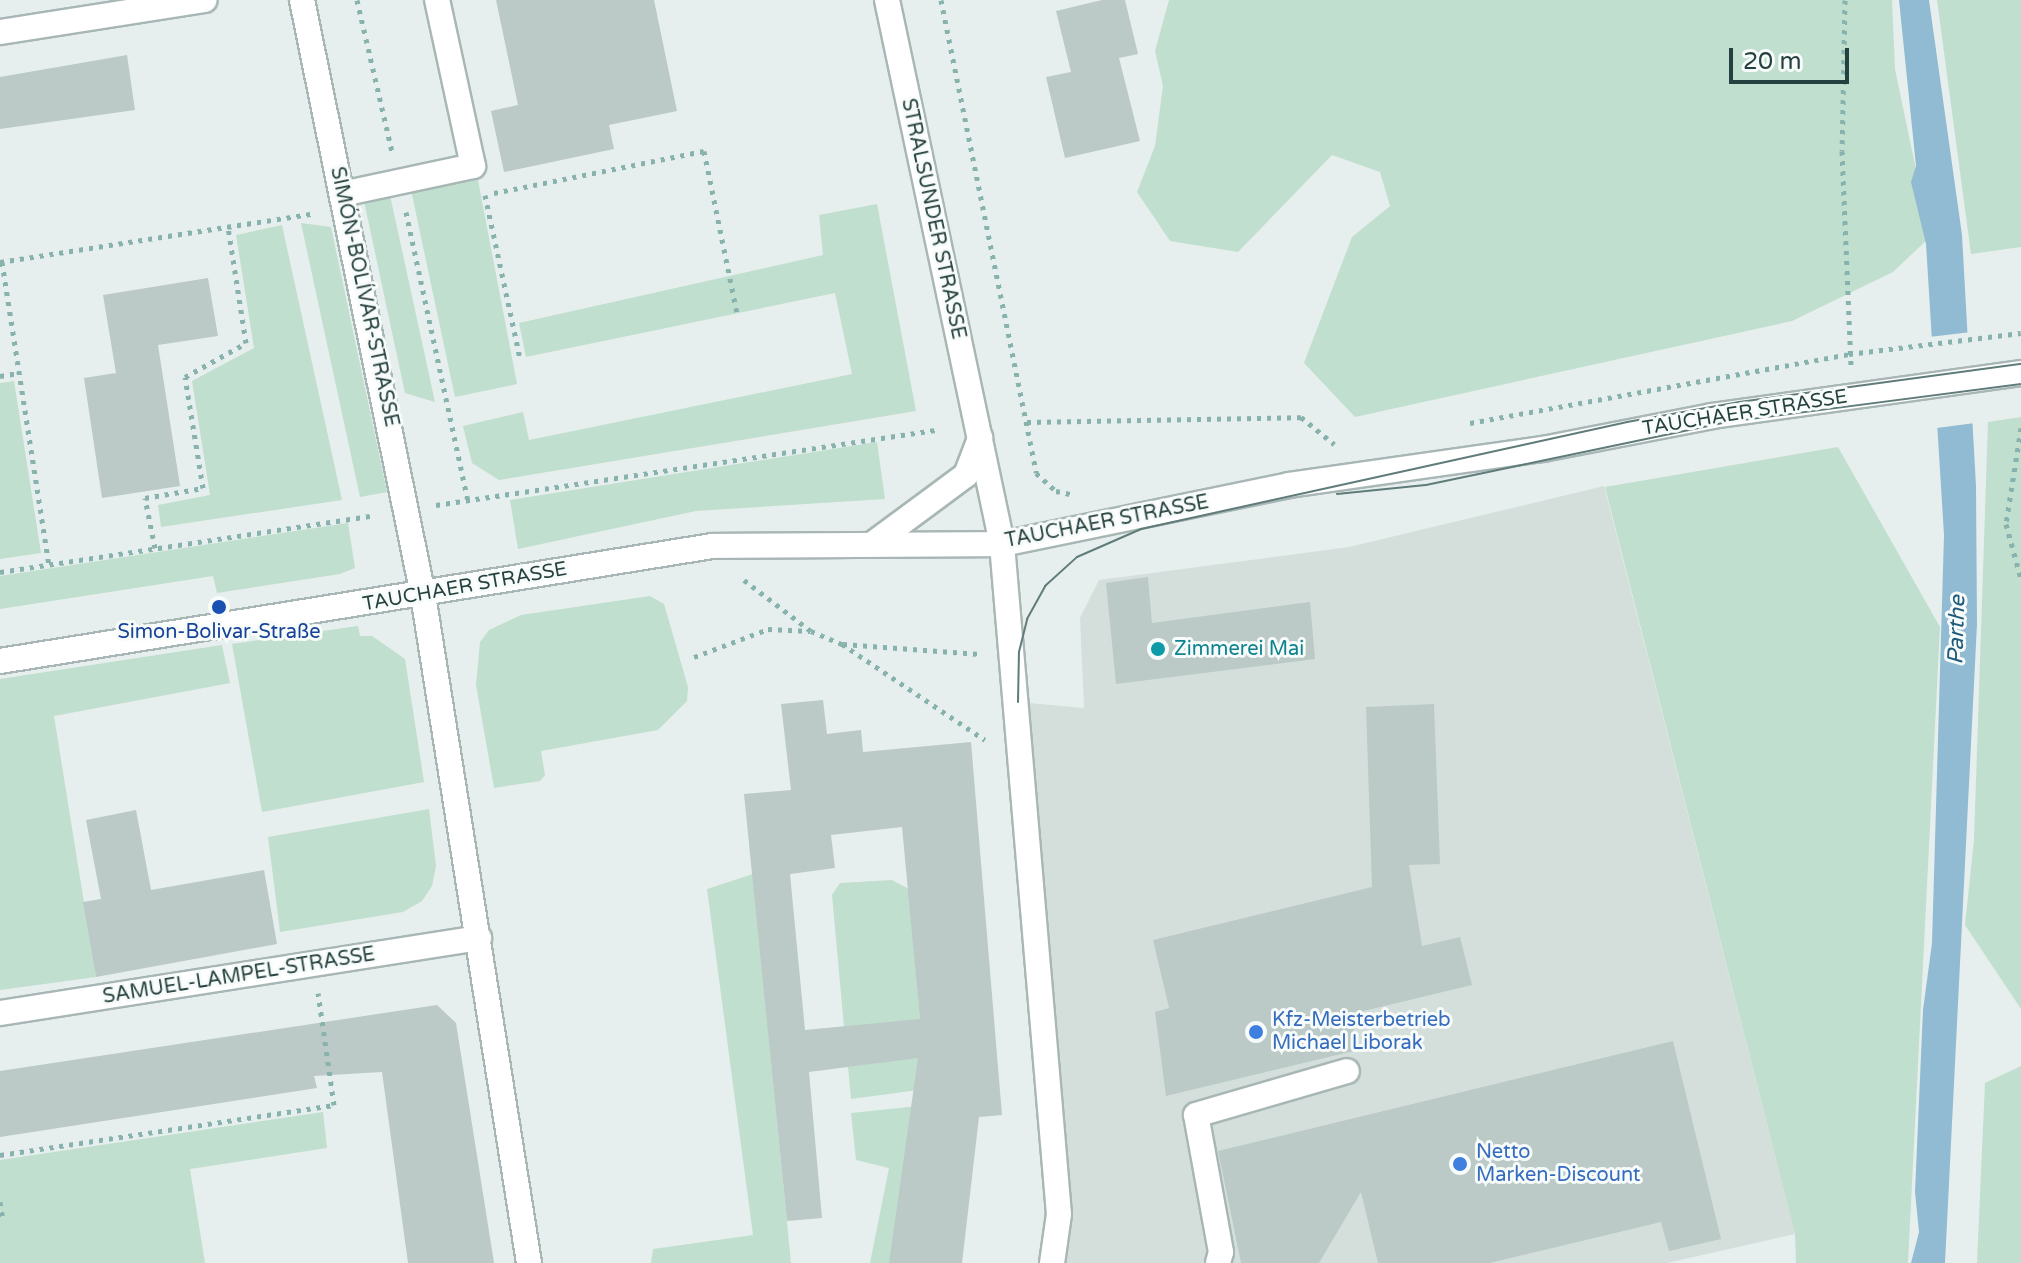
<!DOCTYPE html>
<html>
<head>
<meta charset="utf-8">
<style>
  body { margin:0 }
  #map { position:relative; width:2021px; height:1263px; overflow:hidden; background:#e6efed; font-family:"Varela Round",sans-serif }
  div>[style] { position:absolute }
  [style*='--x'] { left:calc(var(--x)*1px); top:calc(var(--y)*1px); width:calc(var(--w)*1px); rotate:calc(var(--a)*1deg) }
  .built>* { inset:0; background:#d4dfdc }
  .green>* { inset:0; background:#c0dfce }
  .water>* { inset:0; background:#90bbd2 }
  .pier>* { inset:0; background:#e6efed }
  .building>* { inset:0; background:#bbcac6 }
  .path>* { height:5px; margin-top:-2.5px; transform-origin:0; background:repeating-linear-gradient(90deg,#87b2ad 0 4px,transparent 0 10px) }
  .roads { filter:drop-shadow(2px 0 #a8b7b5) drop-shadow(-2px 0 #a8b7b5) drop-shadow(0 2px #a8b7b5) drop-shadow(0 -2px #a8b7b5) }
  .lane>* { height:24px; margin:-12px; padding:0 12px; transform-origin:12px; border-radius:12px; background:#fff }
  .street>* { height:24px; margin:-12px; padding:0 12px; transform-origin:12px; border-radius:12px; background:#fff }
  .secondary>* { height:24px; margin:-12px; padding:0 12px; transform-origin:12px; border-radius:12px; background:#fff }
  .tram>* { height:2px; margin:-1px; padding:0 1px; transform-origin:1px; border-radius:1px; background:#607c7a }
  .dots>* { width:22px; height:22px; translate:-50% -50%; box-sizing:border-box; border:4px solid #f7fbfa; border-radius:50% }
  span { translate:-50% -50%; white-space:nowrap; text-align:center; line-height:1.15; -webkit-text-stroke:6px #f7fbfa; paint-order:stroke }
  .street-label { font-size:20px; color:#25413f }
  .transit-label { font-size:20px; color:#164399 }
  .culture-label { font-size:20px; color:#0d838f }
  .left { translate:0 -50%; text-align:left }
  .shop-label { font-size:20px; color:#366cbe }
  .water-label { font-size:22px; color:#1f5b7d; font-style:italic }
  .scale { position:absolute; left:1729px; top:48px; width:120px; height:36px; box-sizing:border-box; border:4px solid #25413f; border-top:0; padding-left:10px; font-size:24px; line-height:28px; white-space:nowrap; color:#25413f; -webkit-text-stroke:6px #f7fbfa; paint-order:stroke }
</style>
</head>
<body>
<div id="map">
  <div class="built">
    <i style="clip-path:polygon(1604px 486px,1795px 1234px,1667px 1263px,1052px 1263px,1018px 702px,1084px 708px,1080px 618px,1099px 580px,1349px 547px)"></i>
  </div>
  <div class="green">
    <i style="clip-path:polygon(1169px 0,1892px 0,1895px 69px,1930px 237px,1893px 272px,1792px 321px,1355px 417px,1304px 363px,1352px 237px,1390px 206px,1380px 172px,1332px 155px,1238px 252px,1170px 241px,1137px 192px,1155px 146px,1163px 86px,1155px 51px)"></i>
    <i style="clip-path:polygon(1937px 0,2021px 0,2021px 247px,1971px 254px)"></i>
    <i style="clip-path:polygon(477px 175px,517px 384px,455px 397px,411px 190px)"></i>
    <i style="clip-path:polygon(390px 195px,435px 402px,405px 393px,364px 201px)"></i>
    <i style="clip-path:polygon(877px 204px,916px 411px,499px 480px,472px 463px,463px 426px,523px 412px,529px 440px,852px 374px,835px 293px,526px 357px,519px 323px,823px 255px,819px 215px)"></i>
    <i style="clip-path:polygon(301px 223px,331px 227px,387px 492px,360px 497px)"></i>
    <i style="clip-path:polygon(282px 225px,342px 500px,161px 527px,158px 505px,210px 495px,192px 381px,254px 348px,236px 235px)"></i>
    <i style="clip-path:polygon(14px 381px,41px 553px,0 559px,0 383px)"></i>
    <i style="clip-path:polygon(2021px 417px,2021px 1009px,1965px 925px,1974px 840px,1988px 422px)"></i>
    <i style="clip-path:polygon(877px 442px,885px 499px,696px 511px,518px 549px,510px 500px)"></i>
    <i style="clip-path:polygon(1838px 447px,1940px 627px,1908px 1263px,1796px 1263px,1795px 1234px,1605px 487px)"></i>
    <i style="clip-path:polygon(348px 523px,355px 568px,340px 574px,217px 593px,213px 576px,0 609px,0 576px)"></i>
    <i style="clip-path:polygon(650px 596px,664px 604px,688px 687px,687px 701px,658px 730px,541px 751px,545px 775px,540px 781px,494px 788px,476px 685px,480px 642px,489px 630px,521px 615px)"></i>
    <i style="clip-path:polygon(358px 626px,360px 636px,372px 636px,405px 659px,424px 782px,262px 812px,232px 644px)"></i>
    <i style="clip-path:polygon(222px 645px,230px 683px,54px 716px,96px 977px,0 990px,0 679px)"></i>
    <i style="clip-path:polygon(429px 809px,436px 866px,432px 886px,422px 901px,403px 912px,280px 932px,268px 837px)"></i>
    <i style="clip-path:polygon(753px 874px,791px 1263px,651px 1263px,653px 1249px,753px 1235px,707px 889px)"></i>
    <i style="clip-path:polygon(892px 880px,909px 889px,926px 1089px,851px 1099px,848px 1067px,876px 1063px,844px 1027px,832px 895px,840px 883px)"></i>
    <i style="clip-path:polygon(2021px 1066px,2021px 1263px,1977px 1263px,1985px 1083px)"></i>
    <i style="clip-path:polygon(928px 1105px,889px 1263px,870px 1263px,889px 1168px,856px 1160px,851px 1113px)"></i>
    <i style="clip-path:polygon(323px 1112px,327px 1148px,190px 1169px,205px 1263px,0 1263px,0 1160px)"></i>
  </div>
  <div class="water">
    <i style="clip-path:polygon(1899px 0,1929px 0,1962px 235px,1976px 486px,1977px 624px,1945px 1263px,1911px 1263px,1919px 1232px,1915px 1192px,1923px 1010px,1932px 943px,1944px 535px,1926px 244px,1911px 182px,1916px 166px)"></i>
  </div>
  <div class="pier">
    <i style="clip-path:polygon(1971px 332px,1975px 423px,1937px 428px,1929px 337px)"></i>
  </div>
  <div class="building">
    <i style="clip-path:polygon(496px 0,654px 0,677px 111px,609px 125px,614px 149px,504px 172px,491px 111px,518px 105px)"></i>
    <i style="clip-path:polygon(1102px 0,1125px 0,1138px 54px,1119px 58px,1140px 141px,1065px 158px,1046px 77px,1071px 72px,1056px 11px)"></i>
    <i style="clip-path:polygon(127px 55px,135px 110px,0 129px,0 77px)"></i>
    <i style="clip-path:polygon(208px 278px,218px 336px,158px 345px,180px 486px,102px 498px,84px 378px,116px 373px,103px 295px)"></i>
    <i style="clip-path:polygon(1148px 577px,1152px 623px,1310px 602px,1315px 659px,1116px 684px,1106px 583px)"></i>
    <i style="clip-path:polygon(evenodd,823px 700px,827px 734px,861px 730px,863px 752px,971px 742px,1002px 1115px,979px 1117px,962px 1263px,889px 1263px,918px 1058px,809px 1072px,822px 1218px,787px 1221px,744px 794px,791px 790px,781px 704px,823px 700px,902px 827px,920px 1019px,805px 1030px,790px 874px,835px 868px,831px 835px,902px 827px)"></i>
    <i style="clip-path:polygon(1434px 704px,1440px 864px,1409px 865px,1422px 946px,1460px 937px,1472px 985px,1351px 1014px,1358px 1050px,1166px 1096px,1155px 1012px,1169px 1008px,1153px 940px,1372px 887px,1366px 707px)"></i>
    <i style="clip-path:polygon(136px 810px,151px 890px,264px 870px,277px 944px,96px 977px,83px 902px,101px 899px,86px 820px)"></i>
    <i style="clip-path:polygon(437px 1005px,456px 1023px,494px 1263px,408px 1263px,382px 1072px,314px 1076px,317px 1088px,0 1137px,0 1071px)"></i>
    <i style="clip-path:polygon(1673px 1041px,1721px 1239px,1669px 1251px,1661px 1222px,1490px 1263px,1378px 1263px,1361px 1192px,1319px 1263px,1241px 1263px,1218px 1151px)"></i>
  </div>
  <div class="path">
    <i style="--x:357;--y:0;--w:156;--a:77"></i>
    <i style="--x:941;--y:0;--w:482;--a:78.6"></i>
    <i style="--x:1036;--y:473;--w:27;--a:42"></i>
    <i style="--x:1056;--y:491;--w:19;--a:12"></i>
    <i style="--x:1845;--y:0;--w:151;--a:91.1"></i>
    <i style="--x:1842;--y:151;--w:216;--a:87.6"></i>
    <i style="--x:494;--y:193;--w:214;--a:-11.3"></i>
    <i style="--x:704;--y:151;--w:165;--a:78.5"></i>
    <i style="--x:485;--y:195;--w:167;--a:77.9"></i>
    <i style="--x:406;--y:212;--w:295;--a:77.9"></i>
    <i style="--x:0;--y:262;--w:319;--a:-8.8"></i>
    <i style="--x:2;--y:262;--w:306;--a:81.2"></i>
    <i style="--x:0;--y:376;--w:19;--a:-9"></i>
    <i style="--x:1027;--y:422;--w:274;--a:-1"></i>
    <i style="--x:1301;--y:417;--w:43;--a:39.3"></i>
    <i style="--x:1470;--y:423;--w:385;--a:-10.3"></i>
    <i style="--x:1849;--y:354;--w:173;--a:-7"></i>
    <i style="--x:2021;--y:428;--w:97;--a:98.9"></i>
    <i style="--x:2006;--y:524;--w:57;--a:74.7"></i>
    <i style="--x:436;--y:505;--w:505;--a:-8.55"></i>
    <i style="--x:155;--y:548;--w:51;--a:-101.3"></i>
    <i style="--x:145;--y:498;--w:59;--a:-9.8"></i>
    <i style="--x:203;--y:488;--w:112;--a:-99.2"></i>
    <i style="--x:185;--y:377;--w:70;--a:-29.1"></i>
    <i style="--x:246;--y:343;--w:117;--a:-98.8"></i>
    <i style="--x:0;--y:572;--w:379;--a:-8.6"></i>
    <i style="--x:744;--y:580;--w:84;--a:37.3"></i>
    <i style="--x:811;--y:631;--w:34;--a:23"></i>
    <i style="--x:842;--y:644;--w:172;--a:33.9"></i>
    <i style="--x:843;--y:644;--w:137;--a:4.2"></i>
    <i style="--x:694;--y:657;--w:79;--a:-20.7"></i>
    <i style="--x:768;--y:629;--w:42;--a:2.7"></i>
    <i style="--x:0;--y:1155;--w:338;--a:-8.5"></i>
    <i style="--x:334;--y:1105;--w:113;--a:-98.1"></i>
    <i style="--x:0;--y:1202;--w:19;--a:81"></i>
  </div>
  <div class="roads">
    <div class="lane">
      <i style="--x:342;--y:194;--w:134;--a:-12.1"></i>
      <i style="--x:473;--y:166;--w:170;--a:-102.2"></i>
      <i style="--x:1218;--y:1263;--w:11;--a:-75"></i>
      <i style="--x:1221;--y:1252;--w:139;--a:-100.3"></i>
      <i style="--x:1196;--y:1115;--w:157;--a:-16.2"></i>
    </div>
    <div class="street">
      <i style="--x:302;--y:0;--w:607;--a:78.51"></i>
      <i style="--x:423;--y:595;--w:676;--a:80.98"></i>
      <i style="--x:0;--y:32;--w:207;--a:-8.9"></i>
      <i style="--x:0;--y:1013;--w:485;--a:-8.9"></i>
    </div>
    <div class="secondary">
      <i style="--x:887;--y:0;--w:556;--a:78.06"></i>
      <i style="--x:1002;--y:544;--w:672;--a:85.14"></i>
      <i style="--x:1059;--y:1214;--w:49;--a:98.1"></i>
      <i style="--x:874;--y:543;--w:114;--a:-36.5"></i>
      <i style="--x:966;--y:475;--w:40;--a:-69"></i>
      <i style="--x:0;--y:661;--w:721;--a:-9.17"></i>
      <i style="--x:712;--y:546;--w:290;--a:-0.4"></i>
      <i style="--x:1002;--y:544;--w:293;--a:-11.6"></i>
      <i style="--x:1289;--y:485;--w:257;--a:-8.1"></i>
      <i style="--x:1543;--y:449;--w:172;--a:-11"></i>
      <i style="--x:1712;--y:416;--w:312;--a:-7.9"></i>
    </div>
  </div>
  <div class="tram">
    <i style="--x:1337;--y:494;--w:89;--a:-5.8"></i>
    <i style="--x:1426;--y:485;--w:309;--a:-11.8"></i>
    <i style="--x:1728;--y:422;--w:295;--a:-7.4"></i>
    <i style="--x:1018;--y:702;--w:50;--a:-88.9"></i>
    <i style="--x:1019;--y:652;--w:34;--a:-76"></i>
    <i style="--x:1027;--y:619;--w:38;--a:-61"></i>
    <i style="--x:1045;--y:586;--w:43;--a:-42.2"></i>
    <i style="--x:1077;--y:557;--w:70;--a:-23.6"></i>
    <i style="--x:1141;--y:529;--w:498;--a:-12.4"></i>
    <i style="--x:1627;--y:422;--w:114;--a:-10.1"></i>
    <i style="--x:1739;--y:402;--w:285;--a:-7.7"></i>
  </div>
  <div class="dots">
    <i style="left:219px;top:607px;background:#1a4fb4"></i>
    <i style="left:1158px;top:649px;background:#0f9aa8"></i>
    <i style="left:1256px;top:1032px;background:#3f7fe0"></i>
    <i style="left:1460px;top:1164px;background:#3f7fe0"></i>
  </div>
  <div class="street-label">
    <span style="left:933px;top:219px;rotate:78deg">STRALSUNDER STRASSE</span>
    <span style="left:364px;top:297px;rotate:78deg">SIMÓN-BOLÍVAR-STRASSE</span>
    <span style="left:1745px;top:413px;rotate:-9deg">TAUCHAER STRASSE</span>
    <span style="left:1107px;top:522px;rotate:-11deg">TAUCHAER STRASSE</span>
    <span style="left:465px;top:587px;rotate:-10deg">TAUCHAER STRASSE</span>
    <span style="left:239px;top:976px;rotate:-9deg">SAMUEL-LAMPEL-STRASSE</span>
  </div>
  <div class="transit-label">
    <span style="left:219px;top:632px">Simon-Bolivar-Straße</span>
  </div>
  <div class="culture-label">
    <span class="left" style="left:1174px;top:649px">Zimmerei Mai</span>
  </div>
  <div class="shop-label">
    <span class="left" style="left:1272px;top:1032px">Kfz-Meisterbetrieb<br>Michael Liborak</span>
    <span class="left" style="left:1476px;top:1164px">Netto<br>Marken-Discount</span>
  </div>
  <div class="water-label">
    <span style="left:1957px;top:630px;rotate:-88deg">Parthe</span>
  </div>
  <div class="scale">20 m</div>
</div>
</body>
</html>
